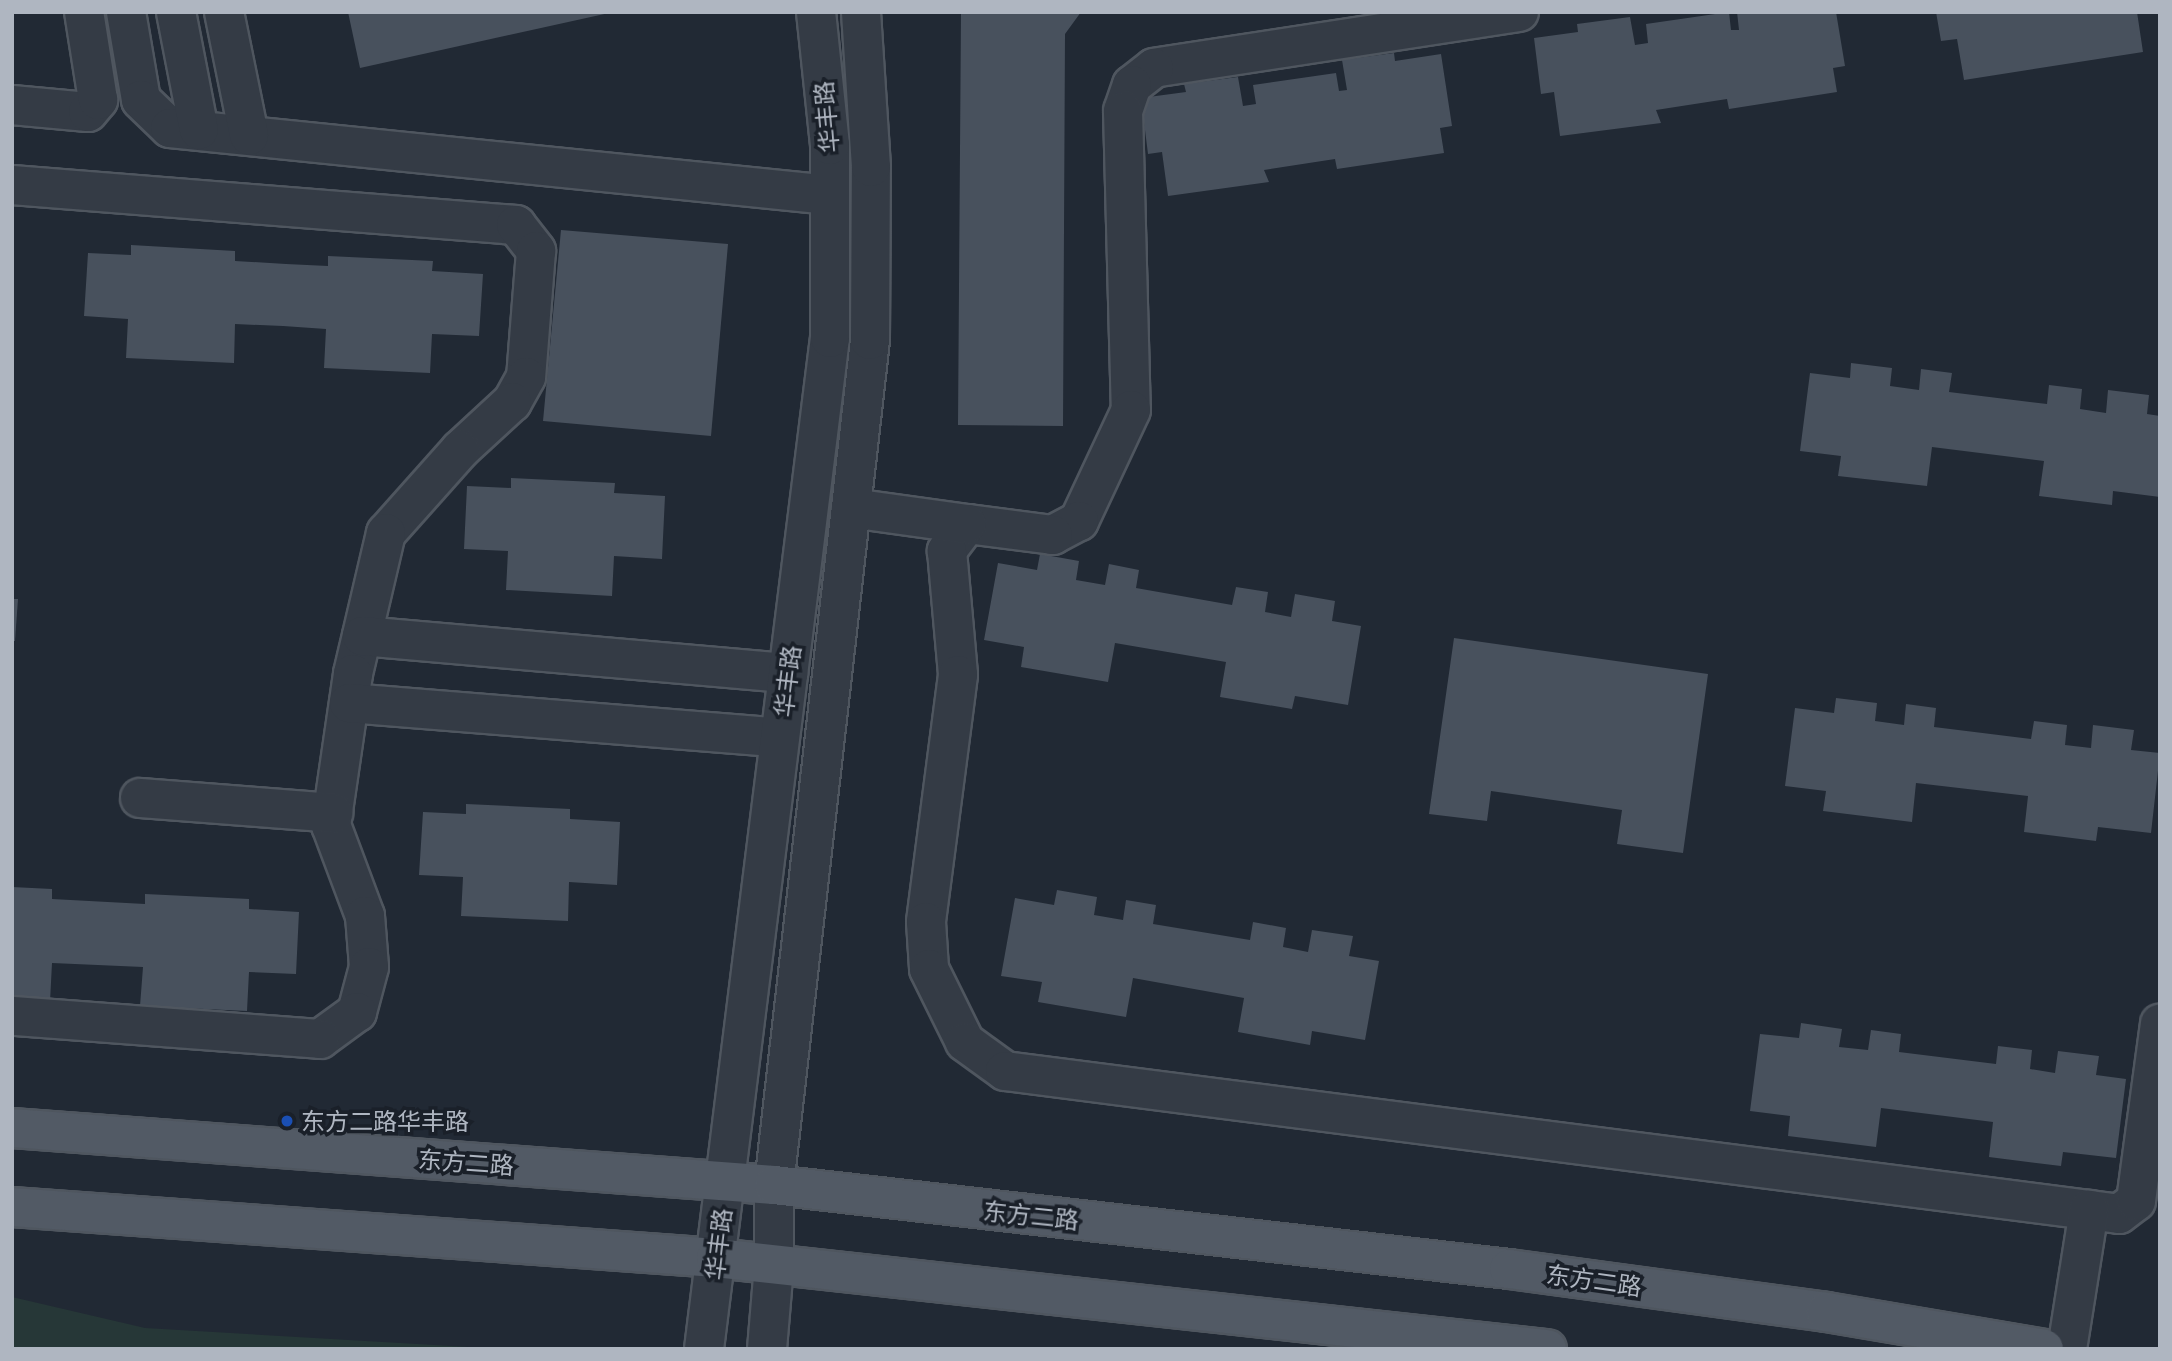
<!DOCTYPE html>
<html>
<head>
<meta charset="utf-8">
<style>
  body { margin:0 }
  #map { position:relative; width:2172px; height:1361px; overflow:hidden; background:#212934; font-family:"Noto Sans","Noto Sans SC",sans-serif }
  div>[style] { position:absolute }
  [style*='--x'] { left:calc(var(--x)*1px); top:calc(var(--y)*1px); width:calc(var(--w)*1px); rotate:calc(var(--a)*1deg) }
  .green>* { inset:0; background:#263737 }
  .building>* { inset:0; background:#48515d }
  .roads { filter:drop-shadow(2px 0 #4f565f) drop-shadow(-2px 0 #4f565f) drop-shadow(0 2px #4f565f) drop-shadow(0 -2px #4f565f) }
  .minor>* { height:38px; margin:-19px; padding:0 19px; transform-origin:19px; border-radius:19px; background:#343b45 }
  .major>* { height:38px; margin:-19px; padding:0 19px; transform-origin:19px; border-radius:19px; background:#525a65 }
  .dots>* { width:19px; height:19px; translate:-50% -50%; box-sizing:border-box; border:4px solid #1a2029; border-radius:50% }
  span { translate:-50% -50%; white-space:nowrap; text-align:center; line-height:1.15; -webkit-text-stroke:7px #1a2029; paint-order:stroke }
  .street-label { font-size:24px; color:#afb6c1 }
  .poi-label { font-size:24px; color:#afb6c1 }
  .left { translate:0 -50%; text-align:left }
  .frame { position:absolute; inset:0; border:14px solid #afb6c1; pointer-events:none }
</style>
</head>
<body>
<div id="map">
  <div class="green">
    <i style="clip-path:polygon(12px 1297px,145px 1328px,503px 1349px,12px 1349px)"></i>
  </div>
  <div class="building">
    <i style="clip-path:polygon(348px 12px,608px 12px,609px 13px,360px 68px)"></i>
    <i style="clip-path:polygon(961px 12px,1081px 12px,1065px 34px,1063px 426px,958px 425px)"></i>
    <i style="clip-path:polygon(1729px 12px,1731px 30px,1739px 30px,1737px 12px,1836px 12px,1845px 66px,1833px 68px,1837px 92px,1729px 109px,1727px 99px,1656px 110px,1661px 123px,1560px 136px,1554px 92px,1541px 94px,1534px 38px,1578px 32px,1577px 24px,1630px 17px,1635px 45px,1648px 43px,1646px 24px)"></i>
    <i style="clip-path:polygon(1936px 12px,2137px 12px,2143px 52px,1964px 80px,1957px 39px,1941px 41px)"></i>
    <i style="clip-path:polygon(1394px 53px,1395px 61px,1441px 54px,1452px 126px,1440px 128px,1444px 153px,1337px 169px,1335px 159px,1264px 170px,1269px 182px,1168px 196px,1162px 152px,1148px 154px,1141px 98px,1186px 92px,1184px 84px,1238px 77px,1243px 106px,1256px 104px,1253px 85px,1336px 73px,1339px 91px,1347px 90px,1342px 60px)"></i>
    <i style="clip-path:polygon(561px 230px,728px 244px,711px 436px,543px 421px)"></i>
    <i style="clip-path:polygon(131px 245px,235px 251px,235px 261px,286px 264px,328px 266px,328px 256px,433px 261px,432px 271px,483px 274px,479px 336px,432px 334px,430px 373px,324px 368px,326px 329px,283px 326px,235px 324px,234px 363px,126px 358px,128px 319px,84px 316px,88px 253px,131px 255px)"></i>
    <i style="clip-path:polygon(1851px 363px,1892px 368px,1890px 386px,1919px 390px,1921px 369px,1952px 373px,1949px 392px,2047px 404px,2049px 385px,2082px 389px,2080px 409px,2106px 413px,2108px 390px,2149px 395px,2147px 414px,2160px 416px,2160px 497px,2113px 491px,2112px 505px,2039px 496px,2044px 461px,1932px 447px,1927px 486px,1838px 476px,1841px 456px,1800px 451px,1810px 373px,1850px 378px)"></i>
    <i style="clip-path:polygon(511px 478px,615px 483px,614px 493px,665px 496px,662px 559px,614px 556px,612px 596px,506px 590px,508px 551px,464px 549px,467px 486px,511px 488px)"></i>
    <i style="clip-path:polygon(1040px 554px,1079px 561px,1076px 580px,1105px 585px,1109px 564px,1139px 570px,1136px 588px,1232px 605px,1236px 587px,1268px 592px,1265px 612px,1291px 617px,1295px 594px,1335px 601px,1332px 621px,1361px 626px,1348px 705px,1295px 696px,1292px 709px,1220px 697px,1226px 662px,1115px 643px,1108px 682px,1021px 667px,1024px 647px,984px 640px,998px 563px,1037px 570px)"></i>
    <i style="clip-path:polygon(12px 599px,18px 599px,15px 641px,12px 641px)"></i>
    <i style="clip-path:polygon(1454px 638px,1708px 674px,1683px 853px,1617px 844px,1622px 810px,1491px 791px,1487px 821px,1429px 814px)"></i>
    <i style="clip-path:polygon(1836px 698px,1877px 703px,1875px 721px,1904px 725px,1906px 704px,1936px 708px,1934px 727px,2031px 739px,2034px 721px,2067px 725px,2065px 745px,2091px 748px,2093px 725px,2134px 730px,2131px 750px,2160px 753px,2151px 833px,2098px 827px,2096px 841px,2024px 832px,2028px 796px,1916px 783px,1912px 822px,1823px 811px,1826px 791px,1785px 786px,1795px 708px,1834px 713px)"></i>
    <i style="clip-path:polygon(466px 804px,570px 809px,570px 819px,620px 822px,617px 885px,569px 882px,568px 921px,461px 916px,463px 877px,419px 875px,423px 812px,466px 814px)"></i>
    <i style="clip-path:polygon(12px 887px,52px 889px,52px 899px,145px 904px,145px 894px,249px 899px,249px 909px,299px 912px,296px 974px,249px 972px,247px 1011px,140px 1006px,143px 967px,52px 963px,50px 1002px,12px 1000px)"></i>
    <i style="clip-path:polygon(1057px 890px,1097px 897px,1094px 915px,1123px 920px,1126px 900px,1156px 905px,1153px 924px,1250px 940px,1253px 922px,1286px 928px,1283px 947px,1308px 952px,1312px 930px,1353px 936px,1349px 956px,1379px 961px,1365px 1040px,1312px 1031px,1310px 1045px,1238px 1032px,1244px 998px,1133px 978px,1126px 1017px,1038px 1002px,1042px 982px,1001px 976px,1015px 898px,1054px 905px)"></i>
    <i style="clip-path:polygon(1801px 1023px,1842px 1029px,1839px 1047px,1868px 1050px,1871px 1030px,1901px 1034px,1899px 1052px,1996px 1064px,1998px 1046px,2032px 1050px,2030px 1069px,2055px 1073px,2058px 1051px,2099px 1056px,2096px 1075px,2126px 1079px,2116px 1158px,2063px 1152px,2061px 1166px,1989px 1157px,1993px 1122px,1881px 1108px,1876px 1147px,1788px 1136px,1790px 1116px,1750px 1111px,1760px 1034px,1799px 1038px)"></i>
  </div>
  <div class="roads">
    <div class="minor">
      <i style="--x:126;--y:12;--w:89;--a:80.3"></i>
      <i style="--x:141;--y:100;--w:40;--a:44"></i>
      <i style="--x:170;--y:128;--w:663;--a:5.8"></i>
      <i style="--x:176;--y:12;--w:120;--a:79"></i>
      <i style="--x:224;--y:12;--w:126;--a:78.5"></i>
      <i style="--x:1519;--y:12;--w:369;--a:171.3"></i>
      <i style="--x:1154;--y:68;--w:28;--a:142"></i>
      <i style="--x:1132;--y:85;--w:28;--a:109"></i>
      <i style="--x:1123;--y:111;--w:299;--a:88.5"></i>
      <i style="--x:1131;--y:410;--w:123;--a:115.1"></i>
      <i style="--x:1079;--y:521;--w:30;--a:152"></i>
      <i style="--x:1053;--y:535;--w:87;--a:-172.7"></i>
      <i style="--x:967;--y:524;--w:34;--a:127"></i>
      <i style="--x:947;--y:551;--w:124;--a:84.9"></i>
      <i style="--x:958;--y:675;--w:249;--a:97.4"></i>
      <i style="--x:926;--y:922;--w:47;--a:86.3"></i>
      <i style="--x:929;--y:969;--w:81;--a:63.7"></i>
      <i style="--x:965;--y:1042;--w:49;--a:35.9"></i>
      <i style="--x:1005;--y:1071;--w:1123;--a:7.31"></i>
      <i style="--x:2119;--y:1214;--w:21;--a:-37"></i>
      <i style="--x:2136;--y:1201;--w:179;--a:-82.3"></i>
      <i style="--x:12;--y:105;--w:76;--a:5.3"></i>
      <i style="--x:88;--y:112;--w:16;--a:-50"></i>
      <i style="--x:98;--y:100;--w:89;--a:-99"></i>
      <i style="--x:12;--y:185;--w:506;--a:4.54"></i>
      <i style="--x:516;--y:225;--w:33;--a:52"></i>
      <i style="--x:536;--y:251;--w:126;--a:94.5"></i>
      <i style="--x:526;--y:377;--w:29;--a:119"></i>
      <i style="--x:512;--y:402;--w:71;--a:137.3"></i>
      <i style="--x:460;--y:450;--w:111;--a:131.7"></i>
      <i style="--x:386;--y:533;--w:145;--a:103.2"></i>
      <i style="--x:353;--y:674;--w:153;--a:98.3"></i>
      <i style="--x:331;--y:825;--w:97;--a:69.5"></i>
      <i style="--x:365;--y:916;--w:51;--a:85.5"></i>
      <i style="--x:369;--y:967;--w:47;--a:104.9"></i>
      <i style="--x:357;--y:1012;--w:46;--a:143.9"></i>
      <i style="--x:320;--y:1039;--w:309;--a:-175.7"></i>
      <i style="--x:851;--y:508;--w:117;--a:7.9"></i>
      <i style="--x:362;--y:636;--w:428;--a:5"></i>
      <i style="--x:349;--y:703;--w:432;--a:4.6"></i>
      <i style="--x:140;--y:798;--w:194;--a:4.4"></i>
      <i style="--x:704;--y:1349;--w:1019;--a:-82.9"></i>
      <i style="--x:830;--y:338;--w:193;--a:-90"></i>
      <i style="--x:830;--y:145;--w:134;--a:-96"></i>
      <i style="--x:767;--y:1349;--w:84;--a:-85.2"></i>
      <i style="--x:774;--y:1265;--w:80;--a:-90"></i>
      <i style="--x:774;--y:1185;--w:850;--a:-83.52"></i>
      <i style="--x:870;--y:340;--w:173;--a:-89.7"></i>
      <i style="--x:871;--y:167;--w:155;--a:-93.7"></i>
      <i style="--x:2067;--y:1349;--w:141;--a:-81"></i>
    </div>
    <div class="major">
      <i style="--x:12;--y:1128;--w:764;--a:4.28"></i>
      <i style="--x:774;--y:1185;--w:740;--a:6.52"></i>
      <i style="--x:1509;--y:1269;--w:320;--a:7.7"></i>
      <i style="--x:1826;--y:1312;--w:221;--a:9.6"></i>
      <i style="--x:12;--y:1207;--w:706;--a:4.14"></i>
      <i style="--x:716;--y:1258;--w:836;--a:6.25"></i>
    </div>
  </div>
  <div class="dots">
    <i style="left:287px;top:1121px;background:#1a4fb4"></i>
  </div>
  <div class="street-label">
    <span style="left:826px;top:117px;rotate:-95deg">华丰路</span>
    <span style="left:787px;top:681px;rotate:-83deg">华丰路</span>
    <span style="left:466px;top:1162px;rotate:4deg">东方二路</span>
    <span style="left:1031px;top:1215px;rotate:6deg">东方二路</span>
    <span style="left:718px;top:1244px;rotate:-83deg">华丰路</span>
    <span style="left:1594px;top:1280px;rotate:8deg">东方二路</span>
  </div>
  <div class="poi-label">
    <span class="left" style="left:301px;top:1121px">东方二路华丰路</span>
  </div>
  <div class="frame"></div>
</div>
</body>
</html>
